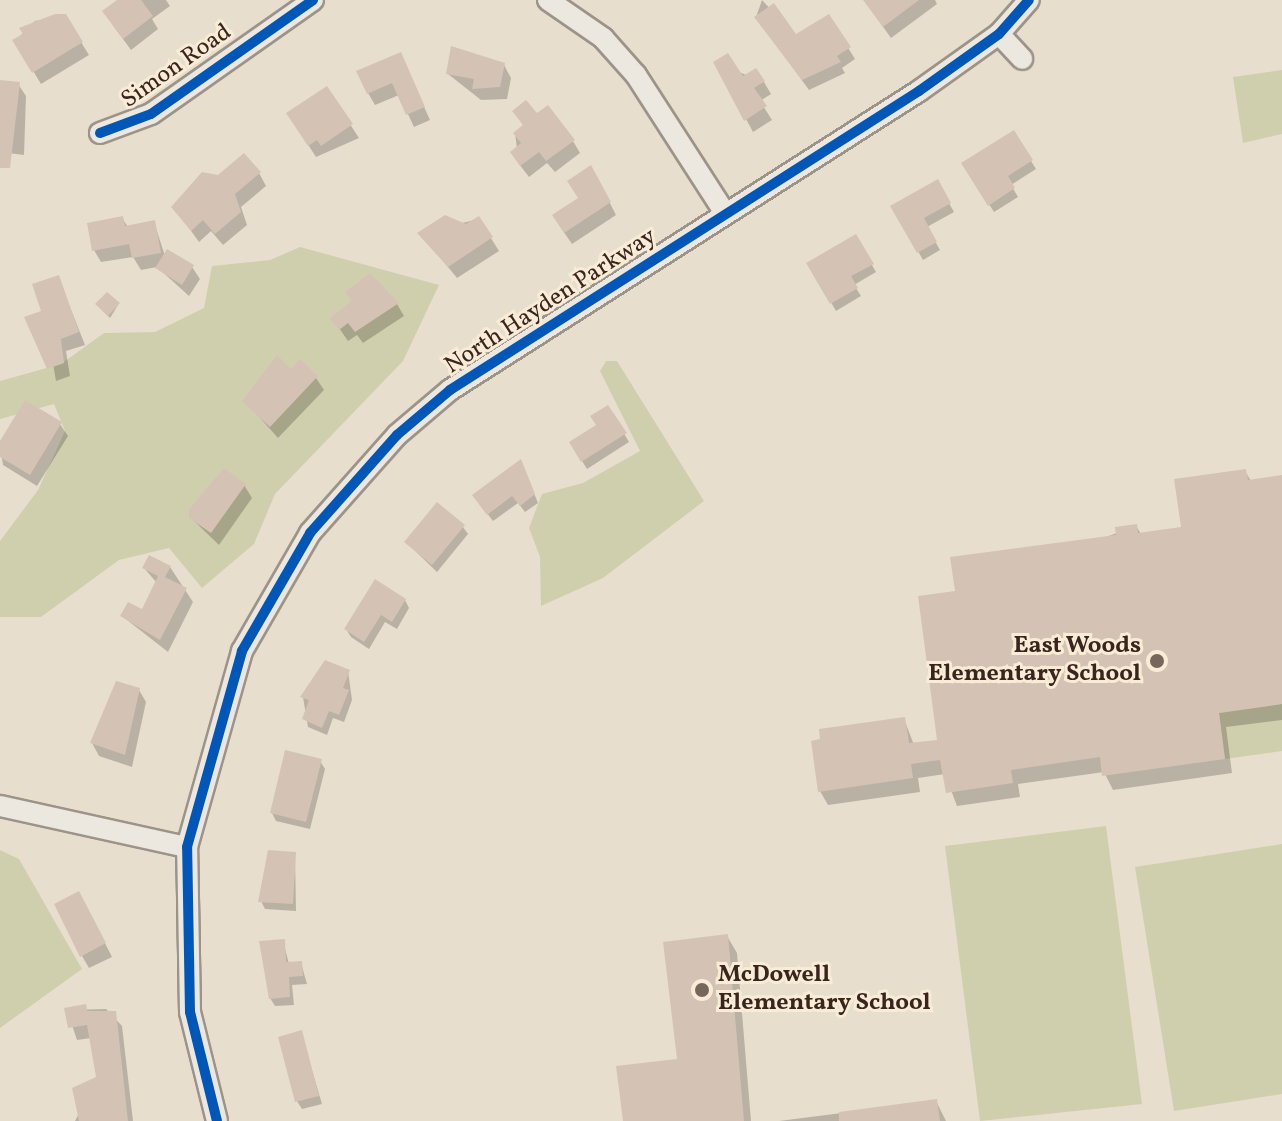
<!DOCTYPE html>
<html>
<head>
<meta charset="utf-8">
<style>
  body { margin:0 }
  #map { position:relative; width:1282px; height:1121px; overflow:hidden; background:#e8decd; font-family:Vollkorn,serif }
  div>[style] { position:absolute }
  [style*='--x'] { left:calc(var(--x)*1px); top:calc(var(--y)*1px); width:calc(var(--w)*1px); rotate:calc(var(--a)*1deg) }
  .green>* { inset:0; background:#d0cfad }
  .shadow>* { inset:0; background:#0003 }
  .building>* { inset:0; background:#d4c3b4 }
  .roads { filter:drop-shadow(2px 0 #9c9389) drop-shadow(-2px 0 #9c9389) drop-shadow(0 2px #9c9389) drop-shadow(0 -2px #9c9389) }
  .street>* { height:20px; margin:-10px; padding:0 10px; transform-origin:10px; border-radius:10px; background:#ece7df }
  .cycleway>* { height:10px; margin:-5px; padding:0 5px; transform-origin:5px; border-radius:5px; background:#0057b8 }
  .dots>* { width:22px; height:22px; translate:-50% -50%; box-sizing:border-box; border:4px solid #f8ecd7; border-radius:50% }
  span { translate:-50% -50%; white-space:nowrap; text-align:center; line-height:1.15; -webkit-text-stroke:6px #f8ecd7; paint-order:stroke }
  .street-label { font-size:24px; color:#39251e }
  .poi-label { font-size:24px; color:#39251e; font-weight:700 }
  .right { translate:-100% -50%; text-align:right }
  .left { translate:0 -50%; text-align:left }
</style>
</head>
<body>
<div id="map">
  <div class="green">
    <i style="clip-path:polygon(1282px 70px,1282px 134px,1243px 143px,1233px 77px)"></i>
    <i style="clip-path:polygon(300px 247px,439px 285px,403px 361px,275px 494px,254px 544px,202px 588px,169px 548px,119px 560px,41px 617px,0 617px,0 541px,38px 490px,65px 431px,54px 404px,0 419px,0 381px,61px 364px,104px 333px,155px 332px,204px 308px,212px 266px,270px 260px)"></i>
    <i style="clip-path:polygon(606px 361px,617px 361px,704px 501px,603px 578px,541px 606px,540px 557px,529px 528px,542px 494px,583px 483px,640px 451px,600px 371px)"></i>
    <i style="clip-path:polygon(1282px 704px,1282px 751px,1225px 759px,1219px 713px)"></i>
    <i style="clip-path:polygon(1106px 826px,1142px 1104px,980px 1121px,945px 846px)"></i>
    <i style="clip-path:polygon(1282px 844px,1282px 1094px,1174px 1111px,1135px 867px)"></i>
    <i style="clip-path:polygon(0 850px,19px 859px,82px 969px,0 1028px)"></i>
  </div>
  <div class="shadow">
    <i style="clip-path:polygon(120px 0,166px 0,170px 6px,152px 19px,158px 29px,131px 50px,112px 24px)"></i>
    <i style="clip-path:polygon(762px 0,796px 37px,829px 17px,855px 59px,842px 68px,845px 73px,809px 90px,756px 17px)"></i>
    <i style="clip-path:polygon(875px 0,935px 0,937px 4px,891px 38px,876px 17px)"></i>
    <i style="clip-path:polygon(65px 16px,89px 55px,41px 84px,15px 41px,35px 21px)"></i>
    <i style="clip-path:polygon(400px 54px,430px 120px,414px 127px,399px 95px,375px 105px,368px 93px)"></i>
    <i style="clip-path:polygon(716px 63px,764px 82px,771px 94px,760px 101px,772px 120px,753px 132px)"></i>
    <i style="clip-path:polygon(504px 65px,511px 78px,507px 99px,481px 100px,448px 74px)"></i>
    <i style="clip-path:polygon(0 82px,18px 84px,26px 96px,24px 155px,0 152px)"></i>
    <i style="clip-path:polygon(327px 89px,359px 138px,316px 157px,296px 126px)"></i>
    <i style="clip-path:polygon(515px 111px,573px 141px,580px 153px,555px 172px,547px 163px,529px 177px,519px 164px,515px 133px,524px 127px)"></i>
    <i style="clip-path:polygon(1013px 132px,1036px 169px,1011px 185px,1018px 197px,994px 212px,963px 164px)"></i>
    <i style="clip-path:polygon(259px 173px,266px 186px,241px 207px,247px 225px,223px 245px,211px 231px,199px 242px,174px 207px,219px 177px)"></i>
    <i style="clip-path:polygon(598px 180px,616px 215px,572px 244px,561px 228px)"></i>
    <i style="clip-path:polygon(937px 182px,954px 212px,927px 227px,940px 250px,923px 260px,893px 207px)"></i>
    <i style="clip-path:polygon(122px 218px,128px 227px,154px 222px,165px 256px,192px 267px,200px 279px,189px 296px,157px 267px,141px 270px,133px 257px,101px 262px,94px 250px)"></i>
    <i style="clip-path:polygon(479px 219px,499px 251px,457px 278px,420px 233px)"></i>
    <i style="clip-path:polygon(856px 237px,876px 272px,854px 285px,861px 296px,836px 311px,809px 264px)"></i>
    <i style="clip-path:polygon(58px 277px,85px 345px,66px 351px,70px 376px,56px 381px,44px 312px)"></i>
    <i style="clip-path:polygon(397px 304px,404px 316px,363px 343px,357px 335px,348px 341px,332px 318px)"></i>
    <i style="clip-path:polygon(118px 305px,110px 318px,100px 308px)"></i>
    <i style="clip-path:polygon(291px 372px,316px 378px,324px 390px,278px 438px,245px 401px)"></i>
    <i style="clip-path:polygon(608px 407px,629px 442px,587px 469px,571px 443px,598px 426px)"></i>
    <i style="clip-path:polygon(60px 424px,68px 436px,37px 486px,3px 465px,0 445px)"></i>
    <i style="clip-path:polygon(521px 462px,538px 503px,525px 512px,518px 503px,493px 521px,479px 503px)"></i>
    <i style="clip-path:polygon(1245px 471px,1251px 481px,1282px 477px,1282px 720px,1226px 727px,1232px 773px,1113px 790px,1104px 772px,1018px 784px,1020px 797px,957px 806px,945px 774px,918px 778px,920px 792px,828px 805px,820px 791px,904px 719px,914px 745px,939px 741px,957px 592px,1136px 526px,1141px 534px,1183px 528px)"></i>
    <i style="clip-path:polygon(244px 485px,252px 498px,219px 545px,191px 518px)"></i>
    <i style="clip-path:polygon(463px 527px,468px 534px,437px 572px,406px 542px)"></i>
    <i style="clip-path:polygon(170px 567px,193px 602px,168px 652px,122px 616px,143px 611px,157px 583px,144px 568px)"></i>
    <i style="clip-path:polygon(405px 600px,409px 608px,397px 629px,385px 622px,369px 649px,351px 637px,346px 629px)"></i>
    <i style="clip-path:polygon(348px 671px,352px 700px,344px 722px,333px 718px,327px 735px,308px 727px,303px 697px)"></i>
    <i style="clip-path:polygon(139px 690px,146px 702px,132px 767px,99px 756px,92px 743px)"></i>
    <i style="clip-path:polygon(320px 761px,325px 769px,310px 829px,276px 821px,272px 813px)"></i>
    <i style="clip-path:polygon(295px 854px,296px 911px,265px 909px,261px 901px)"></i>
    <i style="clip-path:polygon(86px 906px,112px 957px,89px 968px,82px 956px)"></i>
    <i style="clip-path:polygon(727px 936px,737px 953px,751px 1121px,625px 1121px,679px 1061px)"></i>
    <i style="clip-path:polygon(283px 941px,289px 964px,301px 963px,307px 984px,292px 985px,294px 1005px,275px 1006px,270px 998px)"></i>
    <i style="clip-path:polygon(106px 1009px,122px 1026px,133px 1121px,75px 1121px,98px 1078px,91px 1038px,77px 1040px,67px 1010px)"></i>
    <i style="clip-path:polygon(301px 1033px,322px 1104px,302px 1109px,297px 1101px)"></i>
    <i style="clip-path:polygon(936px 1101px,946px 1121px,779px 1121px)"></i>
  </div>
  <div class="building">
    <i style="clip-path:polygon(117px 0,141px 0,153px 16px,123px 39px,102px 11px)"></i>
    <i style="clip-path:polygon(863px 0,919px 0,883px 27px)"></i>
    <i style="clip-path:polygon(774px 3px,796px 34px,829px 14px,851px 47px,837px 56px,841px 62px,802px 80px,754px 17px)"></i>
    <i style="clip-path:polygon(55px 14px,66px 14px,83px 42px,32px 73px,12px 40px,23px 34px,19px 28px)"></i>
    <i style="clip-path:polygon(451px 46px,505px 63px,500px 87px,472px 89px,474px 79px,446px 74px)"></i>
    <i style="clip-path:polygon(401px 52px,425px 107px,406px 115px,392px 83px,367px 94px,356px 71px)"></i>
    <i style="clip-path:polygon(728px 53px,743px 76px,756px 68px,765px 81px,754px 88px,767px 106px,744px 121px,713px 62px)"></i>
    <i style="clip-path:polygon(0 80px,20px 82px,10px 168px,0 168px)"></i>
    <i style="clip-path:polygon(327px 86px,353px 124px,321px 146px,317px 140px,308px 146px,286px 113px)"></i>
    <i style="clip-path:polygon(526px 100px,537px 113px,548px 105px,575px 140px,546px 161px,539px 152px,520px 166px,510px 152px,521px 143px,513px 133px,523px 125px,512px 111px)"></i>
    <i style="clip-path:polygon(1014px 130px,1033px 160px,1008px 176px,1015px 188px,988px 206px,961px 163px)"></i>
    <i style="clip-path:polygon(244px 153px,261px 172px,235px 194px,241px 212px,215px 234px,203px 220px,191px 231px,171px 207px,202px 172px,218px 175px)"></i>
    <i style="clip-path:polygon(591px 165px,611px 202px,564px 233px,552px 215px,578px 198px,567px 181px)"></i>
    <i style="clip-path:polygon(938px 179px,951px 203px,924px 218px,937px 242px,917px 253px,890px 206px)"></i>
    <i style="clip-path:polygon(445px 215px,466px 224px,479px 216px,493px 237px,448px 267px,417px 233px)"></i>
    <i style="clip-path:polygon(123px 216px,125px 226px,155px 220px,161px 253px,132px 258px,129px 244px,92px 251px,87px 223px)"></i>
    <i style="clip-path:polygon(856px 234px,874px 264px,851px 276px,858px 288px,830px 304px,806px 263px)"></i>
    <i style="clip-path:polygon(167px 249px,194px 265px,182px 285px,155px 268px)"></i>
    <i style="clip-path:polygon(370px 273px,399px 303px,355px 332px,348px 323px,339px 330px,330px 318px,352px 301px,345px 292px)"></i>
    <i style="clip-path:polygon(59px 275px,79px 332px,61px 339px,64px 363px,47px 369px,24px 317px,41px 311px,32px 284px)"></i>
    <i style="clip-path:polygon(107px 292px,120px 303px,108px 316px,95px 304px)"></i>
    <i style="clip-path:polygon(277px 355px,291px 369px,300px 359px,318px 376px,270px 427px,242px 401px)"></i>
    <i style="clip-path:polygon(25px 400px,62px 422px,30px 475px,0 457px,0 441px)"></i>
    <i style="clip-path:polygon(608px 405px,627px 433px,581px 462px,569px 442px,596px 425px,590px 416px)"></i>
    <i style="clip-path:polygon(521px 459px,535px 494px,520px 506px,512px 496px,487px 515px,472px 495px)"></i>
    <i style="clip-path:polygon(224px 468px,246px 484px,211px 533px,189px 518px,189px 509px)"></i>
    <i style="clip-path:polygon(1246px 469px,1248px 480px,1282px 475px,1282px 704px,1219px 713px,1225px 759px,1102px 776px,1100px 757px,1011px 770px,1013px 783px,946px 793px,940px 760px,911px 764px,913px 778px,818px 792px,811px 741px,820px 739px,819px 729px,905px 717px,909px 743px,937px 740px,918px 596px,955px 591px,950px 557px,1116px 535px,1115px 527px,1137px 524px,1138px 533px,1181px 527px,1174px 479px)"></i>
    <i style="clip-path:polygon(437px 502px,465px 525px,432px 565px,404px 542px)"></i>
    <i style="clip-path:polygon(149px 555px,171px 566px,165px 577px,187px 588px,160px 640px,120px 616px,128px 602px,142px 609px,158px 576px,142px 568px)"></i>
    <i style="clip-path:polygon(375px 579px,406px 599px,392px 622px,381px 615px,364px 642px,344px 629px)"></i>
    <i style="clip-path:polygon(325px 660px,350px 670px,343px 688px,349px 690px,339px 715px,329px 711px,322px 728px,302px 719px,309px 700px,300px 697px)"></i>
    <i style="clip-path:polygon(116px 681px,140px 688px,125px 755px,90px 743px)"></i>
    <i style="clip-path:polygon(285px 750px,322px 759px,306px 822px,270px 813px)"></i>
    <i style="clip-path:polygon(268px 850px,296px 852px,293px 904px,258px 902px)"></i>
    <i style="clip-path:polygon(79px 891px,106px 943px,80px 957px,54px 904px)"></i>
    <i style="clip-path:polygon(728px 934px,744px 1121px,623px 1121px,616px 1066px,677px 1059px,663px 942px)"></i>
    <i style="clip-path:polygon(285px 939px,286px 962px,302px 961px,303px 976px,289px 977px,290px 997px,269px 999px,259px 941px)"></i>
    <i style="clip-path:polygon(86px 1004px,87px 1011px,116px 1011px,128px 1121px,79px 1121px,72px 1088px,96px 1077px,87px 1025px,68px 1028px,64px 1008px)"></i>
    <i style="clip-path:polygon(302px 1030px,319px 1096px,295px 1102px,278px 1037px)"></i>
    <i style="clip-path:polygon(937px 1099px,940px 1121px,839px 1121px,839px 1112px)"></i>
  </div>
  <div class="roads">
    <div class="street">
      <i style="--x:548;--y:0;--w:67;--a:34.6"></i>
      <i style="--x:603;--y:38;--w:50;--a:48.3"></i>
      <i style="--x:636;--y:75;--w:164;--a:57.2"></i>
      <i style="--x:999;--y:34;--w:34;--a:47"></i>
      <i style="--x:100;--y:133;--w:54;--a:-20.4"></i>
      <i style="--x:151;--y:114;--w:198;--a:-35.1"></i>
      <i style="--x:0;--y:806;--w:191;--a:12.4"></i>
      <i style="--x:217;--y:1121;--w:112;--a:-103.9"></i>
      <i style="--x:190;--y:1012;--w:165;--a:-91"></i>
      <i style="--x:187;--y:847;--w:204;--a:-74.3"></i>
      <i style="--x:242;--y:651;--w:136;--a:-60"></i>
      <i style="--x:310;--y:533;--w:131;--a:-48.4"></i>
      <i style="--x:397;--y:435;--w:70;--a:-40.3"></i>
      <i style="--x:450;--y:390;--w:556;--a:-32.52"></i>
      <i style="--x:919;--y:91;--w:98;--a:-35.5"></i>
      <i style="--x:999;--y:34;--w:45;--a:-48.6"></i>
    </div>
  </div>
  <div class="cycleway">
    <i style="--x:100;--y:133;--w:54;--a:-20.4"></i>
    <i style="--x:151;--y:114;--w:198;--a:-35.1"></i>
    <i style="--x:217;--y:1121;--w:112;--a:-103.9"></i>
    <i style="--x:190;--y:1012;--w:165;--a:-91"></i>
    <i style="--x:187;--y:847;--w:204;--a:-74.3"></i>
    <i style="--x:242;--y:651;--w:136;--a:-60"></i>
    <i style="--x:310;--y:533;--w:131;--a:-48.4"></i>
    <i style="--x:397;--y:435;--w:70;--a:-40.3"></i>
    <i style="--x:450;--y:390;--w:556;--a:-32.52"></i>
    <i style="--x:919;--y:91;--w:98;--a:-35.5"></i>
    <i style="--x:999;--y:34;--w:45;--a:-48.6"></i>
  </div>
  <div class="dots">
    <i style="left:1157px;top:661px;background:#76665b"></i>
    <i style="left:702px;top:990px;background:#76665b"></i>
  </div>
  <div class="street-label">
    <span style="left:177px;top:67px;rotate:-35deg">Simon Road</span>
    <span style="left:551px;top:302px;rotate:-33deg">North Hayden Parkway</span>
  </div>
  <div class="poi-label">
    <span class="right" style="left:1141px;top:661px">East Woods<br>Elementary School</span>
    <span class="left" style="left:718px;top:990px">McDowell<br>Elementary School</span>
  </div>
</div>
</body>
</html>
